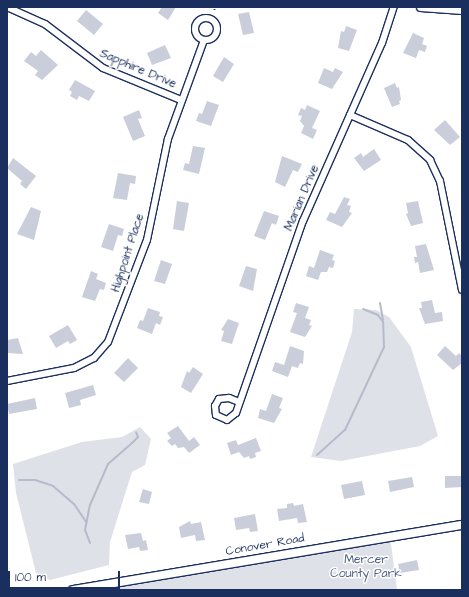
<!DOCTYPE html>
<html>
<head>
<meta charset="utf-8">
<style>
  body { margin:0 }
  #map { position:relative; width:469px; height:597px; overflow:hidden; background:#fff; font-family:"Architects Daughter",sans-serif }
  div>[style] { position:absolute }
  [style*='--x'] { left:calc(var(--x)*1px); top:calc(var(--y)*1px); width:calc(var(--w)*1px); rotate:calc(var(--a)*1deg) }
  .green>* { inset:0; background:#dee1e7 }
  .stream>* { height:2px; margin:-1px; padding:0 1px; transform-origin:1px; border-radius:1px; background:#b5bbca }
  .building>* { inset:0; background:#caceda }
  .path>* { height:1.5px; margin-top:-0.75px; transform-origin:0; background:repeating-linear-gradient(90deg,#1b2f5e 0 1px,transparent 0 4px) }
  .roads { filter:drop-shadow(1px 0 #1b2f5e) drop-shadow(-1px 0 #1b2f5e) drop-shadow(0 1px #1b2f5e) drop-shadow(0 -1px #1b2f5e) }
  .street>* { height:6px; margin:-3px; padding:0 3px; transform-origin:3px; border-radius:3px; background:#fff }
  .street>.ring { margin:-3px; padding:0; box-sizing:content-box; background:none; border:6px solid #fff; border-radius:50% }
  .secondary>* { height:8px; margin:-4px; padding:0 4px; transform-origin:4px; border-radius:4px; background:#fff }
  span { translate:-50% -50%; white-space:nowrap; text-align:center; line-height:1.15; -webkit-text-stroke:3px #fff; paint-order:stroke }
  .street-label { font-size:12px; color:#1b2f5e }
  .park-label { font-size:12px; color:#4c5c80 }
  .frame { position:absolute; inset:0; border:8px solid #1b2f5e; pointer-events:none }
  .scale { position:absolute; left:8px; top:571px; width:112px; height:18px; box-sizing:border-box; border:2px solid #1b2f5e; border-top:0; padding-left:5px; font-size:12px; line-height:14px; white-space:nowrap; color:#1b2f5e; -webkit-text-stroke:3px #fff; paint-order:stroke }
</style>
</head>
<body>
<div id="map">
  <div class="green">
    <i style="clip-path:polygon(354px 309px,376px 310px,389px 317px,411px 347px,438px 436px,420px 446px,341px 461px,311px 457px,352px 332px)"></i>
    <i style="clip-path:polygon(140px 427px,151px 439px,145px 465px,132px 472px,110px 542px,109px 565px,50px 580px,36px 573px,16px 493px,13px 464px,82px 442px,122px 437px)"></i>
    <i style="clip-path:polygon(390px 536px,397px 590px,76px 590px)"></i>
  </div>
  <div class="stream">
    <i style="--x:380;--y:303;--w:17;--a:80"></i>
    <i style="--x:317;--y:455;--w:38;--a:-42"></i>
    <i style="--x:345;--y:430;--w:92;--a:-64.8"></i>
    <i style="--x:384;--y:347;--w:25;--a:-92"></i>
    <i style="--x:383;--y:322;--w:9;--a:-126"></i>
    <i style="--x:378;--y:315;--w:16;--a:-158"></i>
    <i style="--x:19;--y:480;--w:16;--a:0"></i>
    <i style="--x:35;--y:480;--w:19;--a:18"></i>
    <i style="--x:53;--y:486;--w:28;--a:41"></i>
    <i style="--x:74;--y:504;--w:22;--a:56"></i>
    <i style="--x:90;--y:543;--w:14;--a:-111"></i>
    <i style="--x:85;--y:530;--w:25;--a:-79"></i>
    <i style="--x:90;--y:505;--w:45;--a:-66.3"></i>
    <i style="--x:108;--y:464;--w:33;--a:-41"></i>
    <i style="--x:133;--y:442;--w:7;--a:-45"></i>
    <i style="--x:138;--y:437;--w:5;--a:-112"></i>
  </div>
  <div class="building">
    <i style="clip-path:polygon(162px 7px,176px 7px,168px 20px,158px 13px)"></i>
    <i style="clip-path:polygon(86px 10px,103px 24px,94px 35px,77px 21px)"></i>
    <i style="clip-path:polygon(249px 12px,254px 33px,243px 35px,238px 14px)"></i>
    <i style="clip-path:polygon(346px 26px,357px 30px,349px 51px,338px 48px,341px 31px,344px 32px)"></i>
    <i style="clip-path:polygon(413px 33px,424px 38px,422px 44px,427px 46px,425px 52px,419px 50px,416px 58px,403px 53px)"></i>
    <i style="clip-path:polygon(165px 45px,171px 58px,152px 65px,147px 53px)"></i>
    <i style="clip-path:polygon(41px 50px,58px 65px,42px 80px,35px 75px,38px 71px,24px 61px,31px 52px,36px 56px)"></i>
    <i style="clip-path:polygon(224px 57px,234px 64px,223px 82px,213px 76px)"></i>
    <i style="clip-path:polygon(324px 68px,333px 72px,335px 68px,343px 72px,332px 89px,318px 83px)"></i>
    <i style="clip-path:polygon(75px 80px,95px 91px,89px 101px,79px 96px,77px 100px,70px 96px,72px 92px,69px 90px)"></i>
    <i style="clip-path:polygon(395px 83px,397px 88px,399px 87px,401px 100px,399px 101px,400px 104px,392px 107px,384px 88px)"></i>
    <i style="clip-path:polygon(207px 101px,219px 105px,211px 126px,196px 121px,199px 113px,202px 114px)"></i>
    <i style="clip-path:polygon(307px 105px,320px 111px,312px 128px,317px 130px,313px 139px,301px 133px,304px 126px,300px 121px,302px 116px,298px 115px,301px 108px,305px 110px)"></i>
    <i style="clip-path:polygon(139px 110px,142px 118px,138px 119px,145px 136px,133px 141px,123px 117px)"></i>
    <i style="clip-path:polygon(445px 120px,460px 137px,450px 145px,434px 130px)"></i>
    <i style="clip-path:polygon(193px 146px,205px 148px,199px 174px,183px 170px,185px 163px,189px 164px)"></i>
    <i style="clip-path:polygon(374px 149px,381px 160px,364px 171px,354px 158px,361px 153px,363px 157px)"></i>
    <i style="clip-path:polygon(282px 156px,302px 164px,298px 172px,293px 170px,285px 187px,275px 182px)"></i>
    <i style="clip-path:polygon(13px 158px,36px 176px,26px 189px,20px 184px,22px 181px,7px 168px)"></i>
    <i style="clip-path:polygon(118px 173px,136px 176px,135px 184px,130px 183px,127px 200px,113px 198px)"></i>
    <i style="clip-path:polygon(344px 197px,350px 199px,347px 205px,351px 206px,349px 212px,352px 213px,342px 227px,326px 220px,330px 212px,335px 214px)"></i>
    <i style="clip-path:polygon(177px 201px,189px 203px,184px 231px,173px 229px)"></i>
    <i style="clip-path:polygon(418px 201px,423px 223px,411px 226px,406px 214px,408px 213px,406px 203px)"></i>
    <i style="clip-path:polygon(31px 207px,41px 211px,34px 240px,17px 234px)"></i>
    <i style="clip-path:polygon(264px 211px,279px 216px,276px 225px,272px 223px,265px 240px,254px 236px)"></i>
    <i style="clip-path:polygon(109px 224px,124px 229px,122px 236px,118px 235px,113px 251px,101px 247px)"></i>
    <i style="clip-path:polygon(426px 244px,434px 270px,420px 273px,418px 262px,415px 263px,414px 257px,417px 257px,415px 246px)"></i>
    <i style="clip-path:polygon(320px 250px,334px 255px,332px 260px,335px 261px,333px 268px,329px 267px,327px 272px,321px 272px,318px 280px,306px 276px,309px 266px,314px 268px)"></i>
    <i style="clip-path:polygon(161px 260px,172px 264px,165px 284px,154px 281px)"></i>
    <i style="clip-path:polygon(246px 266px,257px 269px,253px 291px,239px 286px)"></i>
    <i style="clip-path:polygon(91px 271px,98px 274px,96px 279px,106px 283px,104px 290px,100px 289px,95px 301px,82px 297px)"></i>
    <i style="clip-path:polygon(432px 300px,435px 313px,442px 312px,443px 321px,425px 324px,419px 308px,422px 308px,421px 302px)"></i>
    <i style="clip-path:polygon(296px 303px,309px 307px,305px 318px,311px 320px,309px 325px,312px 326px,305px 337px,290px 332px,297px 313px,293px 312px)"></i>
    <i style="clip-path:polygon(148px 308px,160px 312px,159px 316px,163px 317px,160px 325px,156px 323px,152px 334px,137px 328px,140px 320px,143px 321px)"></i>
    <i style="clip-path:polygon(228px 319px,239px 323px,232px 344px,221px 341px,224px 331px,221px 330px)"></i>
    <i style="clip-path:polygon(68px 325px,77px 340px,70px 344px,68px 341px,56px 348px,49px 336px)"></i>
    <i style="clip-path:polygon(18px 338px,23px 354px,7px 353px,7px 340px)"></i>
    <i style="clip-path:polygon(290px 346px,304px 351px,303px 364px,300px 363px,298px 368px,292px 366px,288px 377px,272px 371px,275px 362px,284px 365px)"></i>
    <i style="clip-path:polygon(445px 346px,456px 356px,459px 353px,462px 356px,462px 363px,453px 370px,437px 355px)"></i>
    <i style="clip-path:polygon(128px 358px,138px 368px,124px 382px,114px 373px)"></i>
    <i style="clip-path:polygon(193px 367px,203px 374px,191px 393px,181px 387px,187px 371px,189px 373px)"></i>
    <i style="clip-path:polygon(93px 385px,96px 395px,80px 400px,81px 405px,69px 408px,65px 393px)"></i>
    <i style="clip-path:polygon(272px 394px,283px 398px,279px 408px,282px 409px,274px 423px,258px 418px,260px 409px,266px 411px)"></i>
    <i style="clip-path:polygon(35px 398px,37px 409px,9px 414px,7px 404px)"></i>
    <i style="clip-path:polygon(178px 426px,189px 441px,194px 437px,200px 445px,189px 453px,184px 447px,178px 448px,175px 444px,172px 446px,167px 441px,171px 438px,167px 433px)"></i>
    <i style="clip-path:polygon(256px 438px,261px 451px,255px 453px,256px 457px,250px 459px,249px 456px,244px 458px,239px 452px,231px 455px,227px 443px,236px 440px,238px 445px)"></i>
    <i style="clip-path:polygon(445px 476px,462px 476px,462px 487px,445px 488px)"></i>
    <i style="clip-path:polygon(412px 477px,414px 487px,390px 492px,388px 481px)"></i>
    <i style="clip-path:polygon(362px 481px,365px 495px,344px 499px,341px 485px)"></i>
    <i style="clip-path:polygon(143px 489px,152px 492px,149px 504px,139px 502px)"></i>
    <i style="clip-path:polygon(293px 503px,294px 506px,303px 504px,307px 522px,298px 523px,297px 518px,279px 521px,277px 509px,287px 508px,287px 504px)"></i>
    <i style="clip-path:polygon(255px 514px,258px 531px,250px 532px,249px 528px,236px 530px,234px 518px)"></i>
    <i style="clip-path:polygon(190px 521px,191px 524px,201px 522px,205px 540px,196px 541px,195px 535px,181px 538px,179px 527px)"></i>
    <i style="clip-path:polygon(141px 533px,143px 541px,146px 540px,148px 550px,140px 551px,139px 547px,128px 549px,125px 535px)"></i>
    <i style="clip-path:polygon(417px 560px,419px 570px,400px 573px,398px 564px)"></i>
  </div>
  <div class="path">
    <i style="--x:214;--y:10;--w:3;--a:-72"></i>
  </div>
  <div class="roads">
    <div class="street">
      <i style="--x:7;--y:7;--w:42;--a:24.1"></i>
      <i style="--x:45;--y:24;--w:73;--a:37.2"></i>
      <i style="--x:103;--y:68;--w:84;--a:22.3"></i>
      <i class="ring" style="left:195px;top:18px;width:16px;height:16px"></i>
      <i style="--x:350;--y:115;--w:63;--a:23.3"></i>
      <i style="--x:408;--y:140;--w:30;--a:42"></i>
      <i style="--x:430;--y:160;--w:23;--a:65"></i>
      <i style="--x:440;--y:181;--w:111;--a:78.6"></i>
      <i style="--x:7;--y:381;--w:68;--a:-11"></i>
      <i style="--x:74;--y:368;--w:22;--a:-27"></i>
      <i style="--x:94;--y:358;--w:21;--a:-49"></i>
      <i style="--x:108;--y:342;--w:109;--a:-69.1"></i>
      <i style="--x:147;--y:240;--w:103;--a:-78.3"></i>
      <i style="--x:168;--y:139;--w:105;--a:-70"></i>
      <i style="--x:239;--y:402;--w:11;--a:-158"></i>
      <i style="--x:229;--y:398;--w:10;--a:174"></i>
      <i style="--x:219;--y:399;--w:8;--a:120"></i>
      <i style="--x:215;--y:406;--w:9;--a:84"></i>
      <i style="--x:216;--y:415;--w:12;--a:24"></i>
      <i style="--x:227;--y:420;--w:11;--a:-38"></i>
      <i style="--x:236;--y:413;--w:203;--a:-70.8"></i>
      <i style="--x:303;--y:221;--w:195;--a:-66.1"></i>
      <i style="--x:382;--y:43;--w:38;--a:-72"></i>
    </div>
    <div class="secondary">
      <i style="--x:421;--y:7;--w:41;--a:4.2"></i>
      <i style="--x:73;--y:590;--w:394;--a:-9.5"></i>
    </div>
  </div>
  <div class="street-label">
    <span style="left:138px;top:69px;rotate:23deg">Sapphire Drive</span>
    <span style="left:302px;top:198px;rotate:-67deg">Marian Drive</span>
    <span style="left:128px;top:253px;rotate:-72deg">Highpoint Place</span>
    <span style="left:265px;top:545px;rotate:-10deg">Conover Road</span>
  </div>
  <div class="park-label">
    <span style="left:366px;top:567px">Mercer<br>County Park</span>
  </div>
  <div class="frame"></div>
  <div class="scale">100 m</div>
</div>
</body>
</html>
